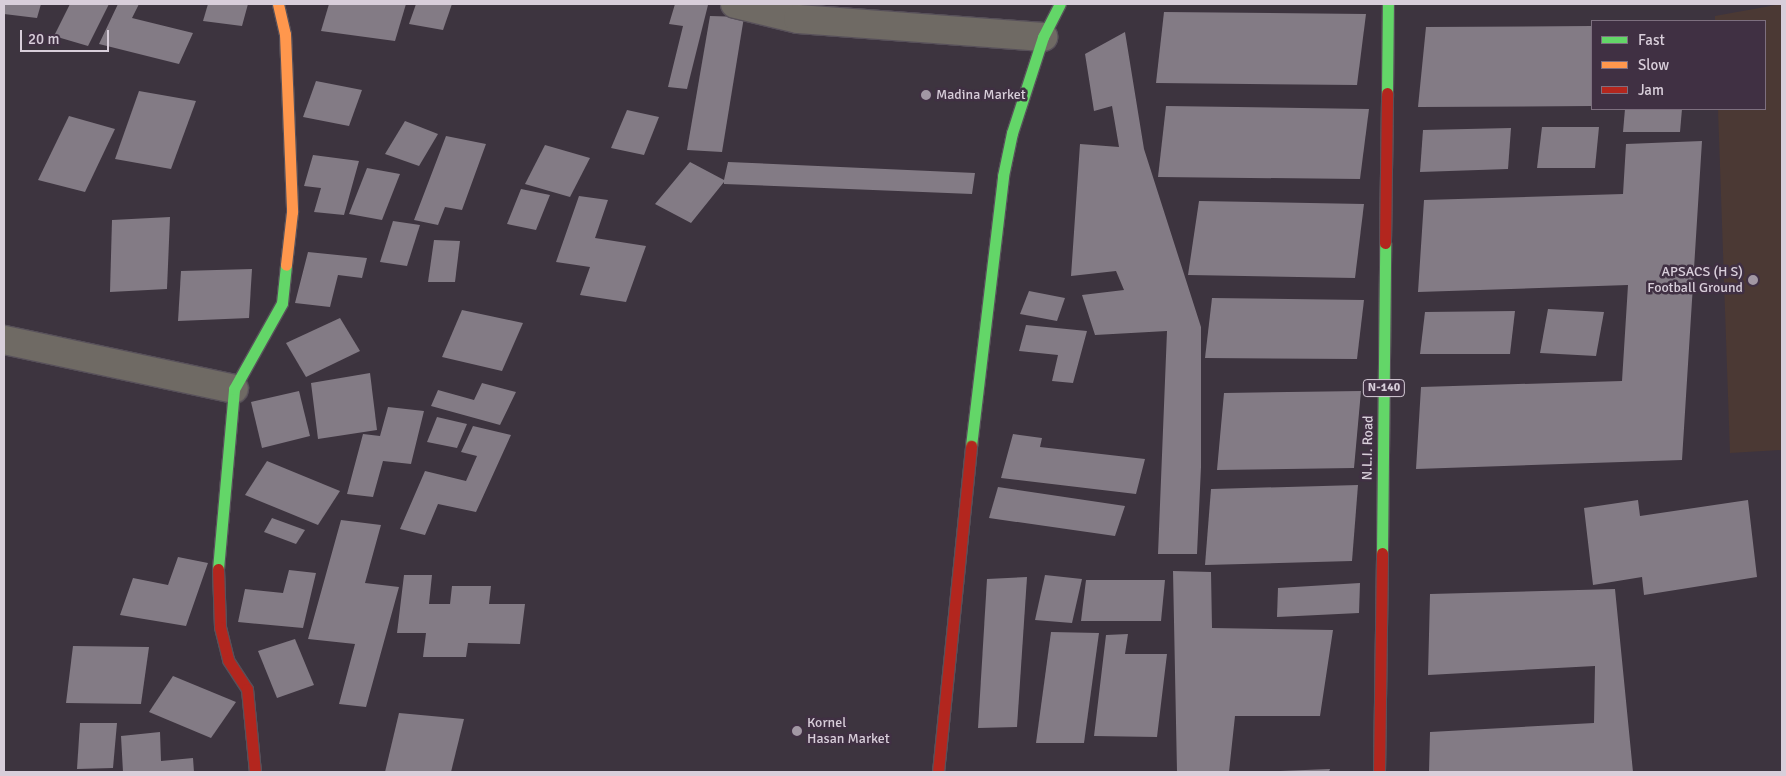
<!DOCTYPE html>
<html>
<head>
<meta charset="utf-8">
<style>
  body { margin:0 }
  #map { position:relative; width:1786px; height:776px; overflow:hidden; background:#3d343f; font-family:Signika,sans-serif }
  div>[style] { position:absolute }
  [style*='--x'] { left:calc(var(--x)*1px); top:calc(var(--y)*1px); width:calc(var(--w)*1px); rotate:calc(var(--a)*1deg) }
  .education>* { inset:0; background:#4b3934 }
  .building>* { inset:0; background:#837b85 }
  .roads { filter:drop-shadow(1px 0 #58515a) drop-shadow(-1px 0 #58515a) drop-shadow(0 1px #58515a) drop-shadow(0 -1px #58515a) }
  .street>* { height:28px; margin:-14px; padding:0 14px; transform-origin:14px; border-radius:14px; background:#6f6a64 }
  .fast>* { height:11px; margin:-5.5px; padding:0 5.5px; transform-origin:5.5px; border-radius:5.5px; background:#63d668 }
  .slow>* { height:11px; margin:-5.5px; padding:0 5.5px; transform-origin:5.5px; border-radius:5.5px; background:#ff974d }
  .jam>* { height:11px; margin:-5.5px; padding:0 5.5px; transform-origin:5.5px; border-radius:5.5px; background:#b3261e }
  .dots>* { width:14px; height:14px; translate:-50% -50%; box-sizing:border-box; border:2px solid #403043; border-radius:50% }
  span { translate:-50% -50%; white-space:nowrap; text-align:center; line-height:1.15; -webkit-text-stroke:5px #403043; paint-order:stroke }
  .shield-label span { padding:1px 4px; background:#403043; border:1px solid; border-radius:4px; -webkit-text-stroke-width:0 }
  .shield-label { font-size:12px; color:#d8ceda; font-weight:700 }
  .poi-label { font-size:14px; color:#d8ceda }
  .left { translate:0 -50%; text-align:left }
  .right { translate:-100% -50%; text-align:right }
  .street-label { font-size:14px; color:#d8ceda }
  .frame { position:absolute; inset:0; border:5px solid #d8ceda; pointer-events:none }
  .legend { position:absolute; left:1591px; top:20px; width:175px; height:90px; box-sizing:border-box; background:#403043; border:1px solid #7d6f7f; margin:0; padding:6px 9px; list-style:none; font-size:15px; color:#d8ceda }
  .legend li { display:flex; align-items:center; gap:10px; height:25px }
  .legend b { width:25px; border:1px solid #7d6f7f }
  .scale { position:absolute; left:20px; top:30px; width:89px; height:22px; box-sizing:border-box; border:2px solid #d8ceda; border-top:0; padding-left:6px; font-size:15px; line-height:18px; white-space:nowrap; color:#d8ceda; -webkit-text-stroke:4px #403043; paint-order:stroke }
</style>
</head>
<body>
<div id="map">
  <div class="education">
    <i style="clip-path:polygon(1782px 4px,1782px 450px,1730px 453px,1718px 109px,1765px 109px,1765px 21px,1715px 21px,1715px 16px)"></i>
  </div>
  <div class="building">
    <i style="clip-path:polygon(4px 4px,41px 4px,37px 18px,4px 14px)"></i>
    <i style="clip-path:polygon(70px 4px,109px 4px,88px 46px,54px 36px)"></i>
    <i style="clip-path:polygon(118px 4px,139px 4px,132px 18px,193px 33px,179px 64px,99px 44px)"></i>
    <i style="clip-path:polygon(208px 4px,248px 4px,242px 26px,203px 21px)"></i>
    <i style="clip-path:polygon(329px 4px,406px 4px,395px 41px,321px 31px)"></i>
    <i style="clip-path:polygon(416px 4px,452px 4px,443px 30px,409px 24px)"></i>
    <i style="clip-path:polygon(675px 4px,708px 5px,687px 89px,668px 87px,683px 26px,669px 24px)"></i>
    <i style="clip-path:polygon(1164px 12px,1366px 14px,1357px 85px,1156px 83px)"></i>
    <i style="clip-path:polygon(710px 16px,744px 17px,722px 152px,687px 150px)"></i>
    <i style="clip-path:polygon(1592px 26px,1592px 106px,1418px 107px,1426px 27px)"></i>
    <i style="clip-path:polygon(1125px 32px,1144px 149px,1201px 327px,1201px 467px,1197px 554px,1158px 554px,1167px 331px,1095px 335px,1082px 295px,1124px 290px,1116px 271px,1071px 276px,1080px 144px,1119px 147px,1112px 106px,1094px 111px,1085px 54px)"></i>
    <i style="clip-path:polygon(316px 81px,362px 90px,349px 126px,303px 117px)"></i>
    <i style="clip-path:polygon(139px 91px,196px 101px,171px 169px,115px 159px)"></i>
    <i style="clip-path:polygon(1166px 106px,1369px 109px,1360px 179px,1158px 177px)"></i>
    <i style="clip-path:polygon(1625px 109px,1682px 109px,1680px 132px,1623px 132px)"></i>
    <i style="clip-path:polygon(627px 110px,659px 117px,644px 155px,611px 148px)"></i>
    <i style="clip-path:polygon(69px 116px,115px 129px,85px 192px,38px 180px)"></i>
    <i style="clip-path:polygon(405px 121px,438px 134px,419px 166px,385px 154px)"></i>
    <i style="clip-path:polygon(1542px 127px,1599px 127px,1595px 168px,1537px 168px)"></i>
    <i style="clip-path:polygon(1511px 128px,1508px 169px,1420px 172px,1423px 130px)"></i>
    <i style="clip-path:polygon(446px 136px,486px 144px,462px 210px,445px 207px,438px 225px,414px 220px)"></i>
    <i style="clip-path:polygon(1702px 141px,1682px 460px,1416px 469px,1421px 387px,1622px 381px,1628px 285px,1418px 292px,1424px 200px,1623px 194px,1626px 144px)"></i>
    <i style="clip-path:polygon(545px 145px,590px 158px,570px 197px,525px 184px)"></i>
    <i style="clip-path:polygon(313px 155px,359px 161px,344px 215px,314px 212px,321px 188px,304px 186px)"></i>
    <i style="clip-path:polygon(690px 162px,724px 180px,728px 162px,975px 173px,972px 194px,724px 184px,724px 182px,691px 223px,655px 204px)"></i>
    <i style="clip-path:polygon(367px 168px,400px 174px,382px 220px,349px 214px)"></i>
    <i style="clip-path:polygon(521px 189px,550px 195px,536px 230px,507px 224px)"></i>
    <i style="clip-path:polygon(579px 196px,608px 200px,595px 238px,646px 246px,626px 302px,580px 295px,590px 267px,556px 262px)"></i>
    <i style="clip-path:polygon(1199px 201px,1364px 204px,1355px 278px,1188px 275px)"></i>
    <i style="clip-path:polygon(170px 217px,167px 289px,110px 292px,112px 220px)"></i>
    <i style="clip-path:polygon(393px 221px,420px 225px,407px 266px,380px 262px)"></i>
    <i style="clip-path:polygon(434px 240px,460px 241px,455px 282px,428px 282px)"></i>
    <i style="clip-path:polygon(308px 252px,367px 258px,362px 278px,338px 275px,330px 307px,295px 303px)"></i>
    <i style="clip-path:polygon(252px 269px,249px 318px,178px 321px,181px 271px)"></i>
    <i style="clip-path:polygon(1029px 291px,1065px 298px,1057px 321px,1020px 314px)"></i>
    <i style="clip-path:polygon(1212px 298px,1364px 300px,1357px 359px,1205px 358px)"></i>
    <i style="clip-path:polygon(1548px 309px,1604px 312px,1596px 356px,1540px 353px)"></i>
    <i style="clip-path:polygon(462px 310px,523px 323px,502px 371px,442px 357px)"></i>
    <i style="clip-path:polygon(1515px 311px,1510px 354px,1420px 354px,1425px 312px)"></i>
    <i style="clip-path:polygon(340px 318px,360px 351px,306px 377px,286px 343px)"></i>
    <i style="clip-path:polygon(1026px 325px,1087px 331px,1073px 383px,1052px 381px,1058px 355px,1019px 351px)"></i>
    <i style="clip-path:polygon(370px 373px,377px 430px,318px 439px,311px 383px)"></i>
    <i style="clip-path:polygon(482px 383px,516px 392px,500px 425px,431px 406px,438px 390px,474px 400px)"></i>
    <i style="clip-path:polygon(299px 391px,310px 436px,262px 448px,251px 402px)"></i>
    <i style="clip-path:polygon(1361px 391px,1354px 468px,1217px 470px,1224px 393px)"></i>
    <i style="clip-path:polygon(388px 407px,424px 411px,411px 464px,383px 461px,373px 497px,347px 494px,363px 434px,380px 436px)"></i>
    <i style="clip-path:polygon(437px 417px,467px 424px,457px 448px,427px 442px)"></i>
    <i style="clip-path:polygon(473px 426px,511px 435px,476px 512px,438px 504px,425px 535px,400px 529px,425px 471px,466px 481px,477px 456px,461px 452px)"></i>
    <i style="clip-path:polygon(1013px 434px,1042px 438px,1040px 447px,1145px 459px,1136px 494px,1001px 478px)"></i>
    <i style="clip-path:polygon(267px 461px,340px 491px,318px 525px,245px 495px)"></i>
    <i style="clip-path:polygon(1358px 485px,1352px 561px,1205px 565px,1211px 489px)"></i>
    <i style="clip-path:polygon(998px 487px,1125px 506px,1115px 536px,989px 518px)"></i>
    <i style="clip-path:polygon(1638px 500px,1640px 516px,1748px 500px,1757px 577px,1644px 595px,1642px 577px,1593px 585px,1584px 508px)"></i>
    <i style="clip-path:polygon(272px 518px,305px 530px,296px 544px,264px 532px)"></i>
    <i style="clip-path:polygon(341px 520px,381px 525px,365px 583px,399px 587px,366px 707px,339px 704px,355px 644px,308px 639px)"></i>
    <i style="clip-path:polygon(178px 557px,208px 563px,186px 626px,120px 615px,133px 578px,168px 585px)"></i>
    <i style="clip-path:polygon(289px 570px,316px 573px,303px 628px,238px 622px,245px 589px,283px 593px)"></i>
    <i style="clip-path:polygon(1173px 571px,1211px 572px,1212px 628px,1333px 630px,1320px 716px,1235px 716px,1229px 772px,1177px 772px)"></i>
    <i style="clip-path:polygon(404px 575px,432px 575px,429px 604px,450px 604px,452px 586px,491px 586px,489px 604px,525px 604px,520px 644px,468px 643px,466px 657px,423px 657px,426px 633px,397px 633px)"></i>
    <i style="clip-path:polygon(1045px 575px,1082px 579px,1072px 623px,1035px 620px)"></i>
    <i style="clip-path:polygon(1027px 577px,1017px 727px,978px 728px,987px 579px)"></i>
    <i style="clip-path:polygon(1086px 580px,1165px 580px,1161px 621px,1081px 621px)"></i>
    <i style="clip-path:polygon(1360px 583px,1359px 613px,1277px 617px,1278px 588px)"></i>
    <i style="clip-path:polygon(1615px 589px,1633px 772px,1429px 772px,1430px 732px,1594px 723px,1595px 666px,1428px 675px,1430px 594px)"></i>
    <i style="clip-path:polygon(1051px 632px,1099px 633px,1084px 743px,1036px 743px)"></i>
    <i style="clip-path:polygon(1128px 634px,1125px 654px,1167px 654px,1157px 737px,1094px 736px,1106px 635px)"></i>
    <i style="clip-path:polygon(295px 639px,314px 685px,277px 698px,258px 651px)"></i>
    <i style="clip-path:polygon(73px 646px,149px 647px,141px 704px,66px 703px)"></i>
    <i style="clip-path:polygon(173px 676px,236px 702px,211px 738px,149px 712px)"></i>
    <i style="clip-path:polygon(399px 713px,464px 719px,451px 772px,385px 772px)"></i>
    <i style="clip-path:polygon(80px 723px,117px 723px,113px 768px,77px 769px)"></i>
    <i style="clip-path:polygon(160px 732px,161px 761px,193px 758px,194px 772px,123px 772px,121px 736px)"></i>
    <i style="clip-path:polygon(1330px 769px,1329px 772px,1280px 772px,1280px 771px)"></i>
  </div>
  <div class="roads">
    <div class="street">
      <i style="--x:735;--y:4;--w:65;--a:13.4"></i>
      <i style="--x:798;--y:19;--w:246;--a:4.2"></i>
      <i style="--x:4;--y:340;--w:235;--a:12"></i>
    </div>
    <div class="fast">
      <i style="--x:1387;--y:93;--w:89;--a:-89.4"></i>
      <i style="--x:971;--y:446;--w:272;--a:-83.2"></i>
      <i style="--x:1003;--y:176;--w:44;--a:-78.2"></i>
      <i style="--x:1012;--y:133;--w:101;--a:-72.1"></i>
      <i style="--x:1043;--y:37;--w:37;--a:-63"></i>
      <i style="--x:1382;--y:553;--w:310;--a:-89.4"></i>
      <i style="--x:218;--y:569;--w:181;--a:-84.9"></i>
      <i style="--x:234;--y:389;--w:98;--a:-60.8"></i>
      <i style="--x:282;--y:303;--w:38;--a:-84"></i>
    </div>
    <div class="slow">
      <i style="--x:278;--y:4;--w:31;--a:77"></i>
      <i style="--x:285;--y:34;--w:178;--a:87.7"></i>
      <i style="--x:292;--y:212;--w:53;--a:96.5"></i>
    </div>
    <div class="jam">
      <i style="--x:1385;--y:243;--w:150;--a:-89.2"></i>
      <i style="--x:218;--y:569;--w:58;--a:88"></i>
      <i style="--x:220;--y:627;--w:34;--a:76"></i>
      <i style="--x:228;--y:660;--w:35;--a:57"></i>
      <i style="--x:247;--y:689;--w:83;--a:84.5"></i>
      <i style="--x:938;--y:772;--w:328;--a:-84.2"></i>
      <i style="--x:1379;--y:772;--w:219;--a:-89.2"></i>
    </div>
  </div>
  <div class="dots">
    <i style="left:926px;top:95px;background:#a298a4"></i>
    <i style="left:1753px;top:280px;background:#a298a4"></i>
    <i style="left:797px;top:731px;background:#a298a4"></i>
  </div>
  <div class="shield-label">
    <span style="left:1384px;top:388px">N-140</span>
  </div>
  <div class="poi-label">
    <span class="left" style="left:936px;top:95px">Madina Market</span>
    <span class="right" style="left:1743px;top:280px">APSACS (H S)<br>Football Ground</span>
    <span class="left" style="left:807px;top:731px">Kornel<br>Hasan Market</span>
  </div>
  <div class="street-label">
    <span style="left:1368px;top:448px;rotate:-89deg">N.L.I. Road</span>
  </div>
  <div class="frame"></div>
  <ul class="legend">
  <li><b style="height:6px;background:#63d668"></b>Fast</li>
  <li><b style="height:6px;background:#ff974d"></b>Slow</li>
  <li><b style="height:6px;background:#b3261e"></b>Jam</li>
  </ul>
  <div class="scale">20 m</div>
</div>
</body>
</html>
